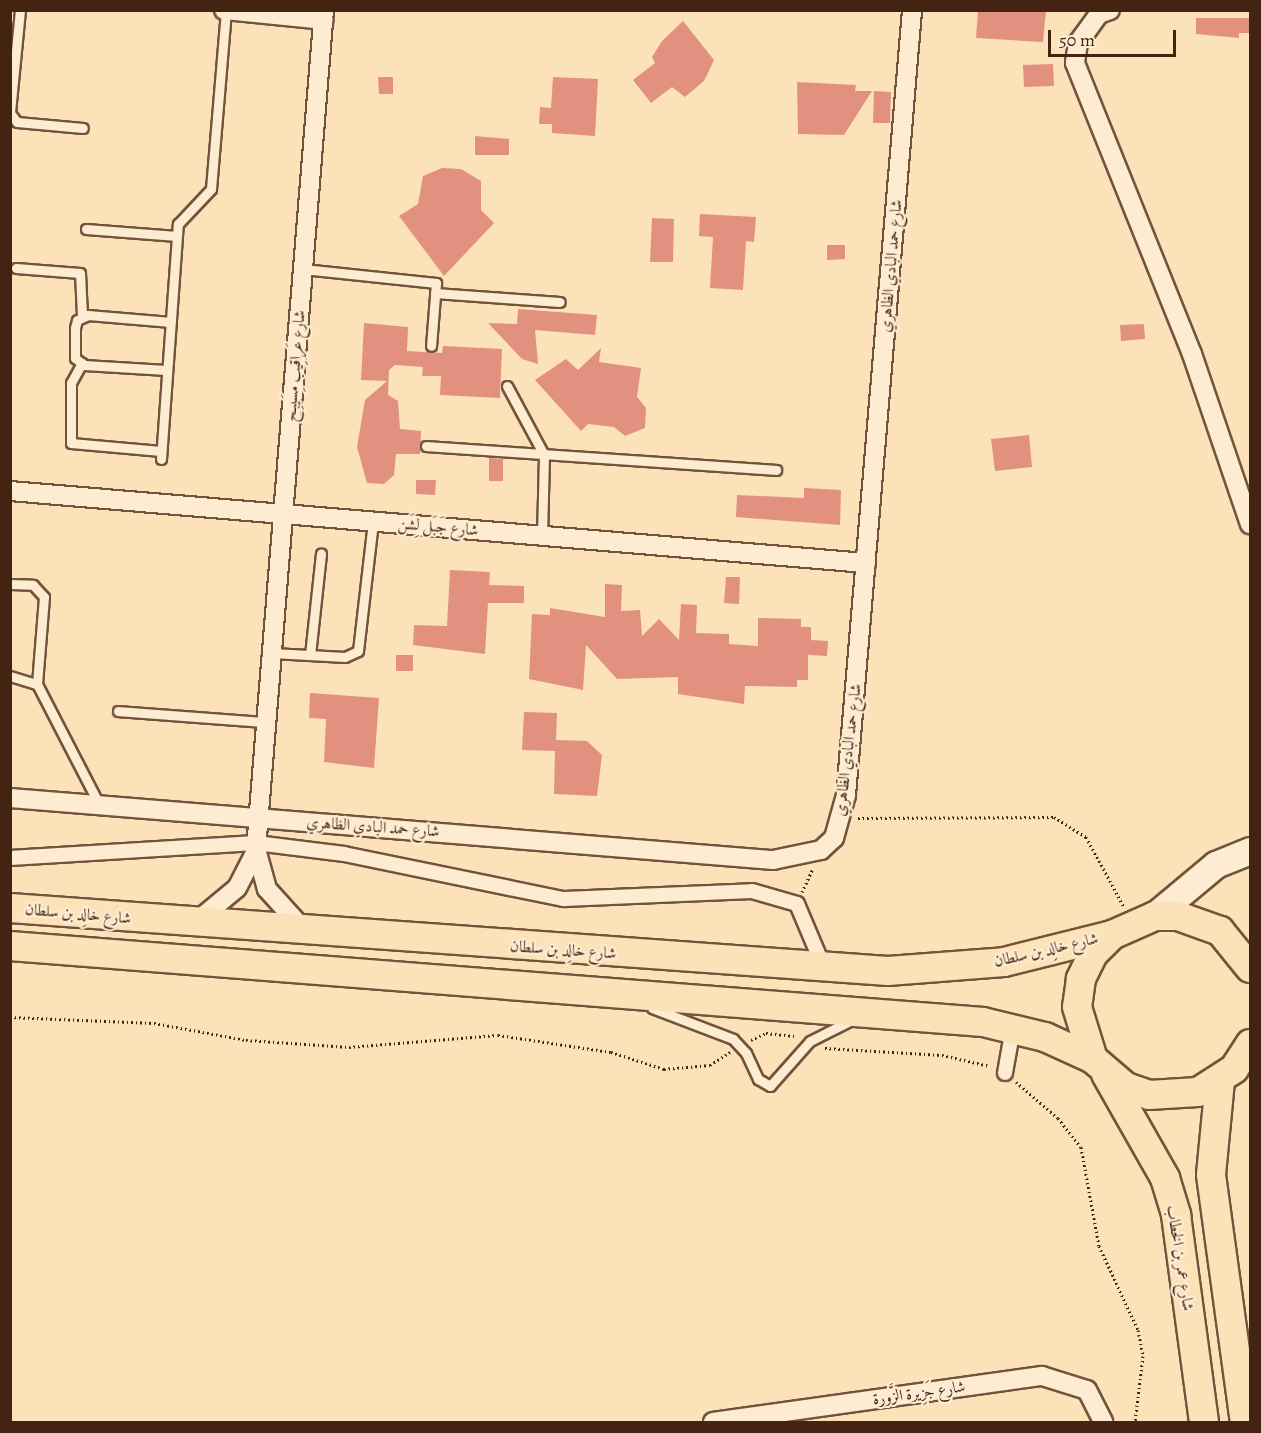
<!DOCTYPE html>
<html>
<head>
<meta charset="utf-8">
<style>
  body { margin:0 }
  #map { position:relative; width:1261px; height:1433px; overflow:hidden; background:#fce2b9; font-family:Alegreya,Amiri,serif }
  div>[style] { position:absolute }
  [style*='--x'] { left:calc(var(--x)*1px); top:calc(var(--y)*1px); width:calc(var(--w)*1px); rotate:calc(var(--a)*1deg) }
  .building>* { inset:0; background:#e29180 }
  .path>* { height:3px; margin-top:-1.5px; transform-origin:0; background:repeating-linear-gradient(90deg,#452313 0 1.5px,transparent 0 4.5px) }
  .roads { filter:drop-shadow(2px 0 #73533c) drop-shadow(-2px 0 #73533c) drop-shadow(0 2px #73533c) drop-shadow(0 -2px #73533c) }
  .service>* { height:9px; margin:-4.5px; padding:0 4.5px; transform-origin:4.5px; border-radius:4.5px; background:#fdecd2 }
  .pedestrian>* { height:14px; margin:-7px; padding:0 7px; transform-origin:7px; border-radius:7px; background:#fdecd2 }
  .minor>* { height:18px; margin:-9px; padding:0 9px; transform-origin:9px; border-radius:9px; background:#fdecd2 }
  .secondary>* { height:26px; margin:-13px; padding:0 13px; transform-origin:13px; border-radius:13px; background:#fdecd2 }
  .primary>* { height:28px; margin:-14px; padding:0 14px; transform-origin:14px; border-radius:14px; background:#fce2b9 }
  span { translate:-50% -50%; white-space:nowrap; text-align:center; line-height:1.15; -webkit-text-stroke:4.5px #fdecd2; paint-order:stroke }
  .street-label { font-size:16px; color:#452313 }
  .frame { position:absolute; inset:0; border:12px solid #452313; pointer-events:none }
  .scale { position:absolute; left:1048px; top:30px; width:128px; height:27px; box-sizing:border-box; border:3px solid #452313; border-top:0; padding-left:8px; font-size:18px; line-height:21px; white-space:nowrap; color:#452313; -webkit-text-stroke:4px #fdecd2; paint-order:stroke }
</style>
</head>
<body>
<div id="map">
  <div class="building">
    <i style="clip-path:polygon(978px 10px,1046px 10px,1043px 42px,976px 38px)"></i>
    <i style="clip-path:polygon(1196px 18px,1251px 18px,1251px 33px,1239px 33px,1239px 38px,1196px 34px)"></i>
    <i style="clip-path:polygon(683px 21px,714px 60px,704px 81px,685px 97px,672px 87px,651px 103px,633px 80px,655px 63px,652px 57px,662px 41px)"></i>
    <i style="clip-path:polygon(1053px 64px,1054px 86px,1024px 87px,1023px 65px)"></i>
    <i style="clip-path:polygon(378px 77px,393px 77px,393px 94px,379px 94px)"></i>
    <i style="clip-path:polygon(553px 77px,598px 79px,595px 136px,552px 133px,552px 124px,539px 124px,540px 107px,551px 108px)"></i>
    <i style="clip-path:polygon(797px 82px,856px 85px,855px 91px,872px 91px,844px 135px,798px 134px)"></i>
    <i style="clip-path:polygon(874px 91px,891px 92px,890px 123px,873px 123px)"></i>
    <i style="clip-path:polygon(475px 136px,509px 139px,509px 155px,475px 155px)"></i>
    <i style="clip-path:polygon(442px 168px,461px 169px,481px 181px,481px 210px,494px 223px,444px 276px,399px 216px,418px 204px,423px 176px)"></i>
    <i style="clip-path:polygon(700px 214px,756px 217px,754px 242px,746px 241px,743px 290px,710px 288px,713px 237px,699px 236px)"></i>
    <i style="clip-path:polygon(652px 218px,674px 219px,673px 262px,650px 262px)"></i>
    <i style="clip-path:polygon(827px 245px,845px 245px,845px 259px,827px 260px)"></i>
    <i style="clip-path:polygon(518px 309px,597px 315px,595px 335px,535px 330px,538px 364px,522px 359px,488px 323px,517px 324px)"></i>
    <i style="clip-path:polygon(364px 323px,408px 327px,407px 351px,442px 353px,443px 346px,502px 349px,500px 398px,440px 395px,441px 376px,422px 376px,423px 367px,395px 365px,389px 370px,388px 395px,398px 401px,400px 429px,421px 431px,420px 454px,396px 454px,394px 475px,384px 484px,367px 483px,357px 447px,365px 400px,387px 381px,361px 380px)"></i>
    <i style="clip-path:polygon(1144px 324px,1145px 339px,1121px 341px,1120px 325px)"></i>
    <i style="clip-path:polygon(601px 348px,599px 362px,641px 368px,637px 397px,646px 408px,645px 428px,625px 436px,614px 427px,588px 424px,581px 431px,535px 380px,566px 359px,578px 370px)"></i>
    <i style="clip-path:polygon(1029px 435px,1032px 467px,995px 471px,991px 439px)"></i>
    <i style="clip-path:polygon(489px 458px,503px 459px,503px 481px,489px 481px)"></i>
    <i style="clip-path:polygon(416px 480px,436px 480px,435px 495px,416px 494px)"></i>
    <i style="clip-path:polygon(804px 488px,841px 490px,840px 525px,736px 517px,737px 495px,804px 498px)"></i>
    <i style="clip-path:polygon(450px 570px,490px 572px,489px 585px,524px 586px,524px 603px,488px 603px,485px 654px,413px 645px,414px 625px,447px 626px)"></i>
    <i style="clip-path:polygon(726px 577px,740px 577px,739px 604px,724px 603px)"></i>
    <i style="clip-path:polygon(605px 584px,622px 585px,621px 611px,640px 610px,642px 636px,659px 619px,679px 640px,681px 604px,697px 605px,696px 633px,729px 634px,729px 644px,758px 646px,758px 618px,801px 619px,801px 627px,811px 627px,811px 640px,828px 641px,827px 656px,808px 655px,808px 680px,797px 680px,797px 687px,745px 686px,744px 704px,678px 694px,678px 677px,617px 679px,586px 645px,583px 690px,529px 679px,532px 614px,550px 615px,550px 608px,605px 617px)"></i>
    <i style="clip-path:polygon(396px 655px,413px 655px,413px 671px,396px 671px)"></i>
    <i style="clip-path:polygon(310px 693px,379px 698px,374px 768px,324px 762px,326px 719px,309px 718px)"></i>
    <i style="clip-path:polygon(524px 712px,557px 713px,556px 740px,587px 741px,602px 755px,597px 796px,554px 794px,555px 751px,522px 750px)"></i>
  </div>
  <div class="path">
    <i style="--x:858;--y:818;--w:196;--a:-0.3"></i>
    <i style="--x:1054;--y:817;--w:38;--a:32"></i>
    <i style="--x:1086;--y:837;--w:80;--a:61.5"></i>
    <i style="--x:802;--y:892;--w:26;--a:-65"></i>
    <i style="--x:10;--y:1017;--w:144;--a:2.4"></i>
    <i style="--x:154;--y:1023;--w:94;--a:10.5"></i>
    <i style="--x:246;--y:1040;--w:103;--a:3.9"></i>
    <i style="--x:349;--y:1047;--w:149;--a:-4.6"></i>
    <i style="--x:498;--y:1035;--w:114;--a:8.6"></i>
    <i style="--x:611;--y:1052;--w:56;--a:17.8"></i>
    <i style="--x:664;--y:1069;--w:46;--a:-5"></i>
    <i style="--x:710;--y:1065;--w:24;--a:-33"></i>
    <i style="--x:751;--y:1040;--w:17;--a:-25"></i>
    <i style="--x:766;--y:1033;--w:31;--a:6"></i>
    <i style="--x:825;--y:1048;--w:117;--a:3.4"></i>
    <i style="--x:942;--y:1055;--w:49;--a:12.9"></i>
    <i style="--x:1016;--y:1082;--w:55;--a:40.6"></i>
    <i style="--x:1058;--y:1118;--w:37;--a:52"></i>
    <i style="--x:1081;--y:1147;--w:101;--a:79.7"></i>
    <i style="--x:1099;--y:1246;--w:93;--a:65.1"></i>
    <i style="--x:1138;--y:1330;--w:26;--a:79"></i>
    <i style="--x:1143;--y:1356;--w:66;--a:96.9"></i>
  </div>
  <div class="roads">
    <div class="service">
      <i style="--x:10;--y:112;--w:102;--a:-84.4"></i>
      <i style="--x:10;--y:113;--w:11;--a:52"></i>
      <i style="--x:17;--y:122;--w:66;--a:5.2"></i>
      <i style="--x:86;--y:229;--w:91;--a:4.4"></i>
      <i style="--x:16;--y:268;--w:64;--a:4.5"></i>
      <i style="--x:80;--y:273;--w:43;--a:87.3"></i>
      <i style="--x:303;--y:269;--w:134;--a:6"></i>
      <i style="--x:436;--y:283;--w:63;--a:94.5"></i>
      <i style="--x:435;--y:293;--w:125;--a:4.1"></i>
      <i style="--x:82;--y:363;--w:23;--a:119"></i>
      <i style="--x:71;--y:383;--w:60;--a:90"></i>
      <i style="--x:71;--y:443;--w:90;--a:5.1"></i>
      <i style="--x:166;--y:370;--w:82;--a:-176.5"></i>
      <i style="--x:84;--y:365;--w:11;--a:-142"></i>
      <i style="--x:75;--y:358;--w:30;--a:-90"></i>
      <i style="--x:75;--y:328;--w:8;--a:-76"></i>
      <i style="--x:77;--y:320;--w:12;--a:-24"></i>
      <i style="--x:88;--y:315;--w:83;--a:4.8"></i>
      <i style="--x:507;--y:386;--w:78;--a:61.8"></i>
      <i style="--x:544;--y:455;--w:81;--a:91.4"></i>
      <i style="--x:426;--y:446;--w:351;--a:3.9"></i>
      <i style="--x:161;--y:459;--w:236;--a:-85.9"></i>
      <i style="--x:178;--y:224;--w:48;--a:-46.7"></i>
      <i style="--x:211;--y:189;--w:179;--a:-85.2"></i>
      <i style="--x:10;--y:584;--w:23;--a:2"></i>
      <i style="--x:33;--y:585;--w:16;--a:47"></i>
      <i style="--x:44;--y:597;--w:87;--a:94.6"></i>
      <i style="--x:272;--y:653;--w:73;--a:3.1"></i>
      <i style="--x:345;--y:657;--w:14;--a:-25"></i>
      <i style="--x:358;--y:651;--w:130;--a:-83.4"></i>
      <i style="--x:310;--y:655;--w:102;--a:-83.8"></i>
      <i style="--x:10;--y:676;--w:28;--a:17"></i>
      <i style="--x:37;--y:684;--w:137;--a:62.7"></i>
      <i style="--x:118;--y:711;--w:148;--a:4.3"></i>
      <i style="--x:652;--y:1008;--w:87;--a:20.9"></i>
      <i style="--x:733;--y:1039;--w:19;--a:47"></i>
      <i style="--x:746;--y:1053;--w:29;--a:65"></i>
      <i style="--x:758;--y:1079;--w:14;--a:30"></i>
      <i style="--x:770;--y:1086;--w:60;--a:-48.4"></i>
      <i style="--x:810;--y:1041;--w:45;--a:-26.6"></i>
    </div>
    <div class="pedestrian">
      <i style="--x:10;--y:858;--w:246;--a:-3.5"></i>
      <i style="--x:256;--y:843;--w:89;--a:7.1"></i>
      <i style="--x:344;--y:854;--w:225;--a:11.6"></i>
      <i style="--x:564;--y:899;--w:188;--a:-2.4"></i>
      <i style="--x:752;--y:891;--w:47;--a:16.1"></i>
      <i style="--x:797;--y:904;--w:69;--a:67.1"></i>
      <i style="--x:1005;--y:1073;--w:46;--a:-79.9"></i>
    </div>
    <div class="minor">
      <i style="--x:224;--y:10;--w:100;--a:5.7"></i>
      <i style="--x:1110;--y:10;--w:12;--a:160"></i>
      <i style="--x:1099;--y:14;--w:36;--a:126"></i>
      <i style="--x:1078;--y:43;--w:20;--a:99"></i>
      <i style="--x:1075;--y:63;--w:314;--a:68.1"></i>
      <i style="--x:1192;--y:354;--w:180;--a:71.2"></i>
      <i style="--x:10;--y:491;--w:859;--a:4.81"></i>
      <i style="--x:10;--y:798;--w:766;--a:4.65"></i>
      <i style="--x:773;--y:860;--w:49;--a:-11.8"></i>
      <i style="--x:821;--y:850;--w:18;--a:-43"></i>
      <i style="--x:834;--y:838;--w:45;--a:-74.4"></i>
      <i style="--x:846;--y:795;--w:788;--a:-85.19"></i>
      <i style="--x:196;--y:922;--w:53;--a:-39.7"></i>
      <i style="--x:237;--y:888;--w:42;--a:-62.8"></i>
      <i style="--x:305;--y:931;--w:57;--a:-132.1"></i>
      <i style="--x:267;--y:889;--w:41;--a:-105.4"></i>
      <i style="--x:256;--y:849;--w:842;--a:-85.37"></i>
      <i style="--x:713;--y:1422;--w:332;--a:-8"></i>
      <i style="--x:1042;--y:1376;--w:47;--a:17.3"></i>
      <i style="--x:1087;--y:1390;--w:36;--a:63"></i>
    </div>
    <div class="secondary">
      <i style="--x:1155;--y:916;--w:80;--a:-39.9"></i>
      <i style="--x:1216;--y:865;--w:37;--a:-22"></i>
    </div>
    <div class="primary">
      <i style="--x:10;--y:908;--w:880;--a:4.1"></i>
      <i style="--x:888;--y:971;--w:116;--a:-4.4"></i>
      <i style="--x:1004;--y:962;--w:111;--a:-14"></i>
      <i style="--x:10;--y:946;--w:976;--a:4.47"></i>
      <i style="--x:983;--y:1022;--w:64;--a:13.6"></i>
      <i style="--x:1045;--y:1037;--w:53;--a:24.6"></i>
      <i style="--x:1250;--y:968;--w:48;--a:-129"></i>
      <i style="--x:1220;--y:931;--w:45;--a:-160.3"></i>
      <i style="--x:1178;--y:916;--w:23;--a:180"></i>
      <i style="--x:1155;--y:916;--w:47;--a:156.2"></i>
      <i style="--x:1112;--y:935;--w:27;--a:135"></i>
      <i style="--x:1093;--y:954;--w:28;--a:116"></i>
      <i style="--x:1081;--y:979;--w:28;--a:98"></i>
      <i style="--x:1077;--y:1007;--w:54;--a:72.9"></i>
      <i style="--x:1093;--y:1059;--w:43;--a:40.3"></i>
      <i style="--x:1126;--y:1087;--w:24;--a:19"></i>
      <i style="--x:1149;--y:1095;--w:49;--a:-3.5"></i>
      <i style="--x:1198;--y:1092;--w:43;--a:-32.6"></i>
      <i style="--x:1234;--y:1069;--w:30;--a:-57"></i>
      <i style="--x:1106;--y:1074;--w:120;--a:60.4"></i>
      <i style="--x:1165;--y:1178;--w:39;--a:73"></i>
      <i style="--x:1176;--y:1215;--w:209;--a:82.3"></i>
      <i style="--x:1220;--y:1081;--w:94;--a:95.5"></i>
      <i style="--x:1211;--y:1175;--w:249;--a:82.2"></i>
    </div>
  </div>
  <div class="street-label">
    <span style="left:891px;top:266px;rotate:-85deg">شارع حمد البادي الظاهري</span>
    <span style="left:295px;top:366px;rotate:-85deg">شارع عَراقِيب مِسَيبِح</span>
    <span style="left:438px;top:527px;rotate:5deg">شارع جَبَل لِشَن</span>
    <span style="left:848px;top:750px;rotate:-83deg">شارع حمد البادي الظاهري</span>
    <span style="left:373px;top:827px;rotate:4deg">شارع حمد البادي الظاهري</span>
    <span style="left:78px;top:914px;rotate:5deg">شارع خالِد بن سلطان</span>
    <span style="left:563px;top:950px;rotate:4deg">شارع خالِد بن سلطان</span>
    <span style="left:1046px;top:950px;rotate:-13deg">شارع خالِد بن سلطان</span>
    <span style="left:1180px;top:1258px;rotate:81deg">شارع عمر بن الخطاب</span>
    <span style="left:919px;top:1393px;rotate:-8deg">شارع جَزِيرة الزَّورة</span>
  </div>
  <div class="frame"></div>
  <div class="scale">50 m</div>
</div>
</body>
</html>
